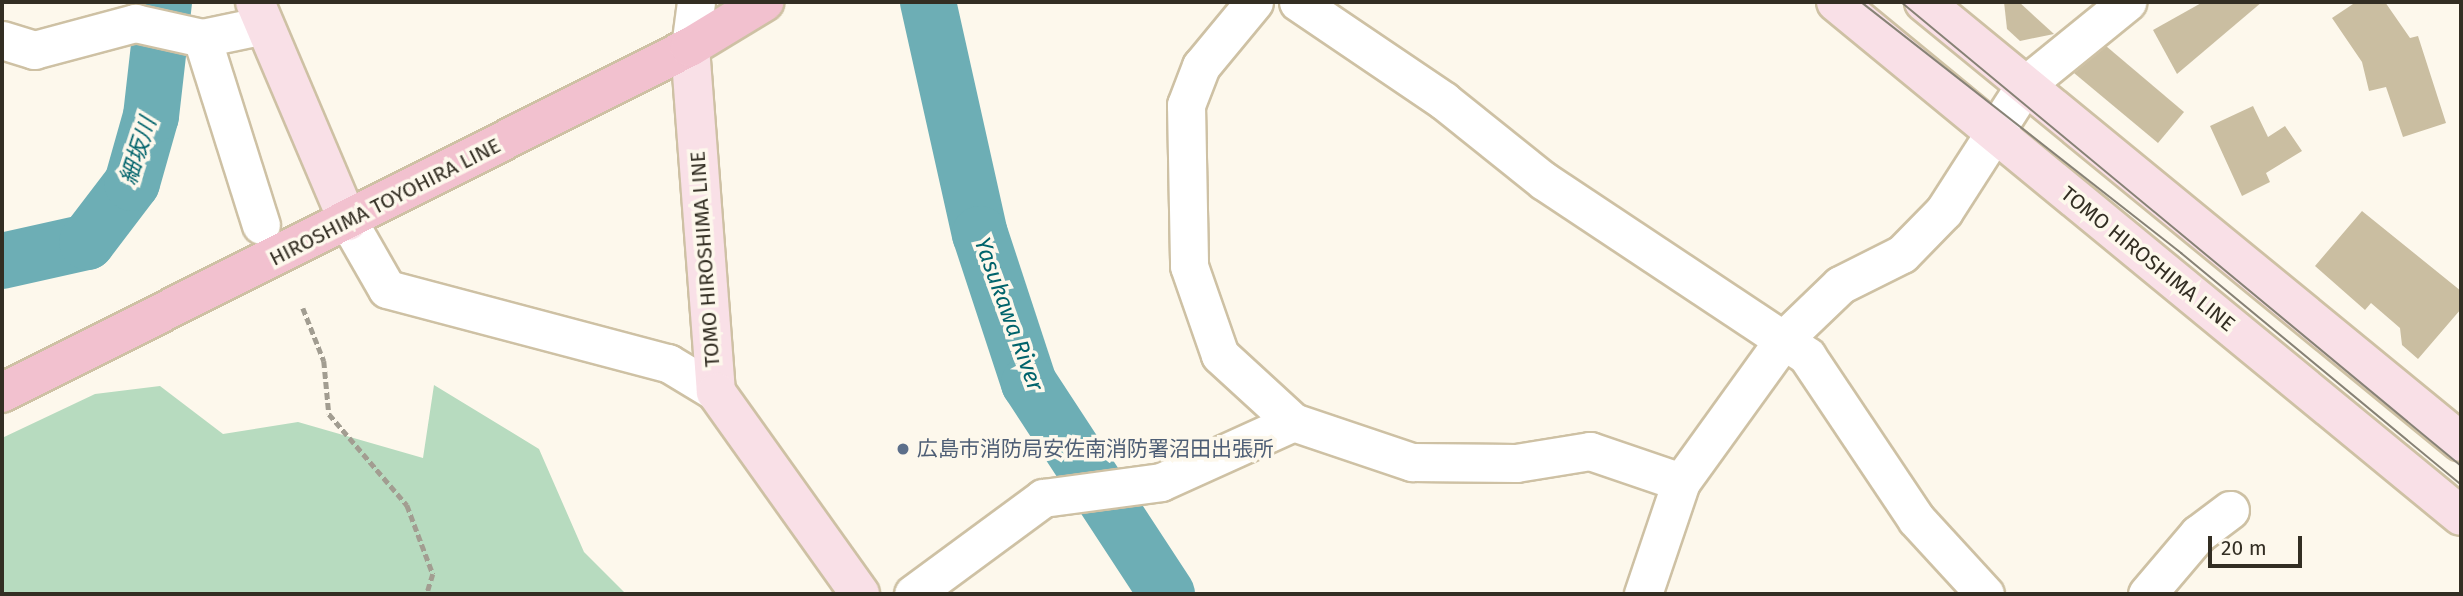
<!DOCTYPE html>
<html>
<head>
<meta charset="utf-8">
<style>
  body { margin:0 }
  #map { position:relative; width:2463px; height:596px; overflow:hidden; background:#fdf8ec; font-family:"Fira Sans","Noto Sans JP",sans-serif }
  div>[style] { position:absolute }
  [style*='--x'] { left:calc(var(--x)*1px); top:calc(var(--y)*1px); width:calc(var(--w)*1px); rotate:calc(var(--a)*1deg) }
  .green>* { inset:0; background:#b7dbbf }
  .river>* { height:56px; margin:-28px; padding:0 28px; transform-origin:28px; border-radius:28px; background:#6daeb5 }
  .building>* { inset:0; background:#cabea1 }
  .path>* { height:4.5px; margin-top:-2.25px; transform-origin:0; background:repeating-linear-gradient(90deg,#a29d91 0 7px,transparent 0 10.5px) }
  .roads { filter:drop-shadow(2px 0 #cec1a4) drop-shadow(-2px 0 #cec1a4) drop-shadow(0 2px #cec1a4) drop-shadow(0 -2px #cec1a4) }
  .street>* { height:37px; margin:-18.5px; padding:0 18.5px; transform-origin:18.5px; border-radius:18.5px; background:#fff }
  .secondary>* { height:38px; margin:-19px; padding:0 19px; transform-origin:19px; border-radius:19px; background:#f9e0e7 }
  .primary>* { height:38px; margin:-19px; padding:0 19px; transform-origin:19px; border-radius:19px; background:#f2c1cf }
  .tram>* { height:2px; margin:-1px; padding:0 1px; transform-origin:1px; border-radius:1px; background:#878276 }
  .dots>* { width:19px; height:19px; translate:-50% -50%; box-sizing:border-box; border:4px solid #fdf8ec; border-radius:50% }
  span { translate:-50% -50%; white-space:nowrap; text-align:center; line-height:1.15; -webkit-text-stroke:7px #fdf8ec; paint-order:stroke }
  .street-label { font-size:21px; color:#332e23 }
  .service-label { font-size:21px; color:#4e5e75 }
  .left { translate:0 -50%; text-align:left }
  .water-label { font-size:23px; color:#00636b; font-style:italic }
  .frame { position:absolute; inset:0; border:4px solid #332e23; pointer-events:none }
  .scale { position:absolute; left:2208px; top:536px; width:94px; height:32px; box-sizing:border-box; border:4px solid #332e23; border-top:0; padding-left:9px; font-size:21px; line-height:24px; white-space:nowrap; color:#332e23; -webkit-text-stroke:5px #fdf8ec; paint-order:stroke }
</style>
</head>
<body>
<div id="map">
  <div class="green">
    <i style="clip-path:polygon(434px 385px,539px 449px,584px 552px,626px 594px,2px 594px,2px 438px,95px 394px,160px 386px,223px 434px,298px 422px,423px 458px)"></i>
  </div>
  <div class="river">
    <i style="--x:928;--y:2;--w:238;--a:77.4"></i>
    <i style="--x:980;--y:234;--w:157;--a:71.8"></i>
    <i style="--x:1029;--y:383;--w:252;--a:56.8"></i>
    <i style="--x:2;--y:261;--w:87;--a:-12.6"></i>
    <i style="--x:87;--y:242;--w:74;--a:-52.7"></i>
    <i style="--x:132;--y:183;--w:70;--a:-74.2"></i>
    <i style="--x:151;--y:116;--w:115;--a:-83.5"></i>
  </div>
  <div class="building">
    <i style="clip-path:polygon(2004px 2px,2019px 2px,2054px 34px,2020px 41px,2007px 29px)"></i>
    <i style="clip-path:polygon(2203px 2px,2262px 2px,2177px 74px,2153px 30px)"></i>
    <i style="clip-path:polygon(2356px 2px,2385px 2px,2410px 38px,2418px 36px,2446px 123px,2403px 137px,2386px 87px,2369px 91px,2362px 62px,2332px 18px)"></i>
    <i style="clip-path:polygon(2106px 46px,2184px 112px,2158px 143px,2074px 73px)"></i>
    <i style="clip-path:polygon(2253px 106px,2268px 137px,2285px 126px,2302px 151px,2266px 173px,2270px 182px,2242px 196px,2210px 126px)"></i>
    <i style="clip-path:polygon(2362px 211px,2461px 291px,2461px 309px,2418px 359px,2402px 345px,2400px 328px,2371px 303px,2365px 310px,2315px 266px)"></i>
  </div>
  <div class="path">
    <i style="--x:303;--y:308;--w:57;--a:68.4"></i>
    <i style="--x:324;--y:361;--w:53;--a:84.6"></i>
    <i style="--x:329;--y:414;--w:120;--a:49.4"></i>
    <i style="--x:407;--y:505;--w:74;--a:69.4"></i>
    <i style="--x:433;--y:574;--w:21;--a:107"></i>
  </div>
  <div class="roads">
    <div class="street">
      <i style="--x:1254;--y:2;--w:83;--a:129.6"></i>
      <i style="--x:1201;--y:66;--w:42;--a:111"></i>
      <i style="--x:1186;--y:105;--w:161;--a:88.9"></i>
      <i style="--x:1189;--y:266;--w:94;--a:70.8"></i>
      <i style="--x:1220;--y:355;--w:99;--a:42.5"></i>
      <i style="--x:1293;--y:422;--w:126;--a:18.6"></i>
      <i style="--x:1412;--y:462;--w:104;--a:0.6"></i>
      <i style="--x:1516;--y:463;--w:75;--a:-9.2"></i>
      <i style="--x:1590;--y:451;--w:96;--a:18.8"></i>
      <i style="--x:1298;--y:2;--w:176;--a:34.1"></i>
      <i style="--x:1444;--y:101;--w:128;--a:38.7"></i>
      <i style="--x:1544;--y:181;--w:316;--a:33.6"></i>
      <i style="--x:1807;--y:356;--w:196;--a:56.2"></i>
      <i style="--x:1916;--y:519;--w:102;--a:47.4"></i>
      <i style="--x:202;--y:38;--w:63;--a:-11.8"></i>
      <i style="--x:2;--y:40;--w:34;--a:17"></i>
      <i style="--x:34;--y:50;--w:105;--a:-15"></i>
      <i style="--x:135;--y:23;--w:69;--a:12.6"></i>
      <i style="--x:202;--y:38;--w:196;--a:72.5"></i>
      <i style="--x:690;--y:47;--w:45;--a:-82.4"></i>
      <i style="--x:348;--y:221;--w:78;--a:60.2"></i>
      <i style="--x:387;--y:289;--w:291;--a:14.8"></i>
      <i style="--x:668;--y:363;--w:56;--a:31.1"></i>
      <i style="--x:913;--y:594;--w:162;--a:-36.4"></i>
      <i style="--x:1043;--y:498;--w:119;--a:-7.7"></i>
      <i style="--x:1161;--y:482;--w:145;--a:-24.4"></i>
      <i style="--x:1643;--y:594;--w:118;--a:-71.3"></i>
      <i style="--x:1681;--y:482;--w:178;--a:-54.2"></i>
      <i style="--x:1785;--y:338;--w:76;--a:-43.9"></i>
      <i style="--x:1840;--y:285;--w:69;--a:-26.6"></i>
      <i style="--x:1902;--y:254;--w:60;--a:-45.7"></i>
      <i style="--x:1944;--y:211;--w:150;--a:-57.3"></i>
      <i style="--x:2025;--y:85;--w:132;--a:-39.1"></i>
      <i style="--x:2147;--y:594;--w:79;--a:-49.6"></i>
      <i style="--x:2198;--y:534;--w:40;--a:-37"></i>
    </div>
    <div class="secondary">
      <i style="--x:255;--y:2;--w:238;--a:67"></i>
      <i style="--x:1836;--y:2;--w:809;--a:39.43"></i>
      <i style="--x:1924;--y:2;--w:694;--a:39.33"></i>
      <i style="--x:690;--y:47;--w:346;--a:85.7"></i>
      <i style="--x:716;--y:392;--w:248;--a:54.5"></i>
    </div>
    <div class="primary">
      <i style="--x:2;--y:393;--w:770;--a:-26.7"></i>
      <i style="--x:690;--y:47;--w:87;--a:-31.3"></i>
    </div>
  </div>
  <div class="tram">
    <i style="--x:1861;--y:2;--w:407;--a:38.1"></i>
    <i style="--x:2181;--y:253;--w:364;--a:39.6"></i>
    <i style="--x:1901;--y:2;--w:727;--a:39.64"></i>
  </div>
  <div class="dots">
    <i style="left:903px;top:449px;background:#5c6f8a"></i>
  </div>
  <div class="street-label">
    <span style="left:385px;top:202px;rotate:-27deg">HIROSHIMA TOYOHIRA LINE</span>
    <span style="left:705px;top:259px;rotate:-94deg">TOMO HIROSHIMA LINE</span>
    <span style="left:2148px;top:259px;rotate:39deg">TOMO HIROSHIMA LINE</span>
  </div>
  <div class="service-label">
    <span class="left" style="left:917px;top:449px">広島市消防局安佐南消防署沼田出張所</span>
  </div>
  <div class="water-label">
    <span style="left:138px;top:151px;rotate:-72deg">細坂川</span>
    <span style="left:1009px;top:314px;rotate:70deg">Yasukawa River</span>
  </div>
  <div class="frame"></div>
  <div class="scale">20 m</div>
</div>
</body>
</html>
